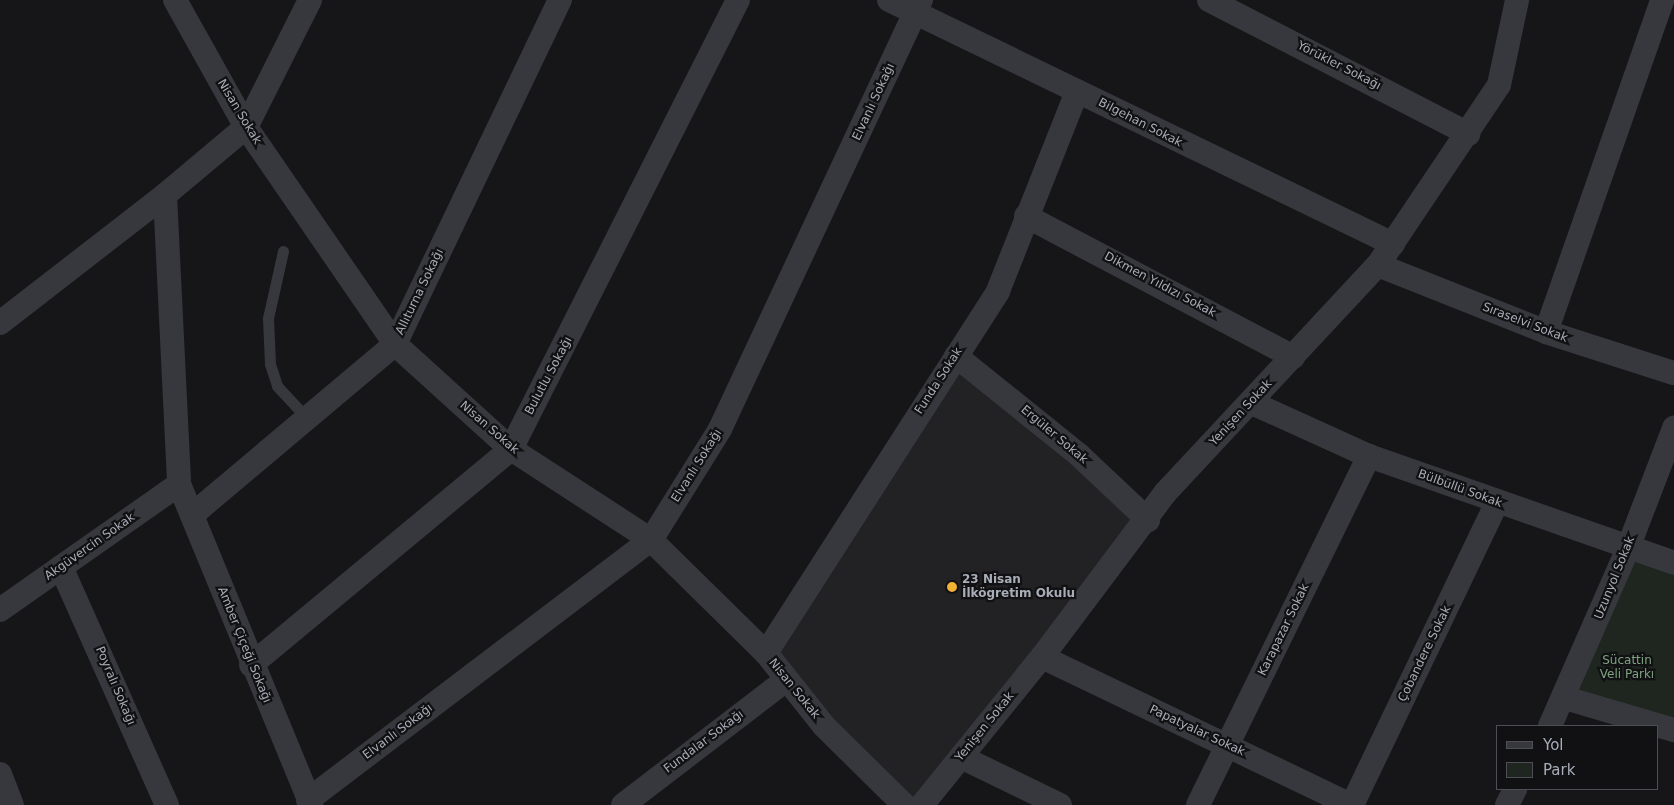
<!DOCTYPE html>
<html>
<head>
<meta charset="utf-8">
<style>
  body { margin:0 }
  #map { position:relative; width:1674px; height:805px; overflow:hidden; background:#161618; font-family:"DejaVu Sans",sans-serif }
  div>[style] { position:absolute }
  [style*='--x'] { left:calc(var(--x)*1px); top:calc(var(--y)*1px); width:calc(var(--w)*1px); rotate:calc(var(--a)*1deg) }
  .built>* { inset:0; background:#222225 }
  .green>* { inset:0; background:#1e261f }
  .service>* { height:11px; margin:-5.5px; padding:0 5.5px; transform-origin:5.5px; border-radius:5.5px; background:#37383d }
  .minor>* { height:24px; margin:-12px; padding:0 12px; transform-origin:12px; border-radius:12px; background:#37383d }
  .dots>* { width:14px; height:14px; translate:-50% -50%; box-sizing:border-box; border:2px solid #111113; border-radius:50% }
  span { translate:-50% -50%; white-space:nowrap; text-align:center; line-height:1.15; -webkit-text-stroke:4.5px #111113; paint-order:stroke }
  .street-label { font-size:12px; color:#a8adb8 }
  .poi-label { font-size:12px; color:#a8adb8; font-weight:700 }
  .left { translate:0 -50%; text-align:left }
  .park-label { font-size:12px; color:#7fa381 }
  .legend { position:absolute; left:1496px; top:725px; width:162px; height:65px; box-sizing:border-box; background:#111113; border:1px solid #4d4f55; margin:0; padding:6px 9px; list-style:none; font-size:15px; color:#a8adb8 }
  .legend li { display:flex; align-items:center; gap:10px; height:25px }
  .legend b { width:25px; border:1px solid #4d4f55 }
</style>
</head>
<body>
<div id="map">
  <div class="built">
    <i style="clip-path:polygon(956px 356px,1148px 520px,923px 805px,904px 805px,766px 653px)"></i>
  </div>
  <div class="green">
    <i style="clip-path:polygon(1628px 548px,1674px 563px,1674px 730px,1565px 698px)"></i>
  </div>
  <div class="service">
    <i style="--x:283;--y:251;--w:69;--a:102.6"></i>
    <i style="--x:268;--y:318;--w:46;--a:87.5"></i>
    <i style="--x:270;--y:364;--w:23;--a:72"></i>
    <i style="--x:277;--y:386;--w:42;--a:46.9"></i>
  </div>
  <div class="minor">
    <i style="--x:175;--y:0;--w:145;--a:60.8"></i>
    <i style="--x:246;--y:127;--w:263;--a:55.5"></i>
    <i style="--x:395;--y:344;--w:156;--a:42.2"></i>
    <i style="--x:511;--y:449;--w:167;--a:33"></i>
    <i style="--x:651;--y:540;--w:161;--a:44.5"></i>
    <i style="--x:766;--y:653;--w:93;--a:51.5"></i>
    <i style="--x:824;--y:726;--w:112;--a:44.6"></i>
    <i style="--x:310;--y:0;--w:142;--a:116.7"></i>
    <i style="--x:246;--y:127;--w:106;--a:140"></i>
    <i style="--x:165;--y:195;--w:289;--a:87.2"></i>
    <i style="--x:179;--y:484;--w:347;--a:67.6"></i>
    <i style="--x:889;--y:0;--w:560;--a:25.83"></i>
    <i style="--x:1209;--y:0;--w:292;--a:27.3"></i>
    <i style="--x:1026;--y:216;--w:302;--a:27.8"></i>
    <i style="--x:1378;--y:265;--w:181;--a:21.7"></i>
    <i style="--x:1546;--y:332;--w:134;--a:17.8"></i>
    <i style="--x:0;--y:323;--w:209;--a:-37.8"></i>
    <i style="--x:1546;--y:332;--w:352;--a:-70.7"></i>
    <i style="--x:956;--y:356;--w:158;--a:38.8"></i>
    <i style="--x:1079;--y:455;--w:95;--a:43.3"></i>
    <i style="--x:1252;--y:403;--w:128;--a:24.4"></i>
    <i style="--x:1369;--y:456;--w:323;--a:19.3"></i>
    <i style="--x:192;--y:515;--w:265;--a:-40.1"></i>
    <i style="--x:395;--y:344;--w:382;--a:-64.4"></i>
    <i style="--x:61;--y:567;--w:261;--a:66"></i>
    <i style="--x:0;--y:610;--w:219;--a:-35.1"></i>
    <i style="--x:766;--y:653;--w:430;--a:-57.3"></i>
    <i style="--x:998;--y:291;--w:215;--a:-68.4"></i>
    <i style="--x:1042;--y:657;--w:343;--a:25.6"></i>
    <i style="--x:251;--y:665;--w:338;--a:-39.7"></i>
    <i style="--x:511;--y:449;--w:503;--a:-63.18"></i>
    <i style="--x:1565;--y:698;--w:114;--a:16.4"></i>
    <i style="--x:1550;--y:726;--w:194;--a:-66.3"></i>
    <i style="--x:1628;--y:548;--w:129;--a:-69"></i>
    <i style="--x:961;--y:757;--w:110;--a:25.9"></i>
    <i style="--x:0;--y:774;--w:33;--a:69"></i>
    <i style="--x:308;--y:800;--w:430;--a:-37.2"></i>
    <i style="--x:651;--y:540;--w:131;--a:-58.1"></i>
    <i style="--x:720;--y:429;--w:474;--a:-64.9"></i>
    <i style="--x:623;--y:805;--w:205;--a:-37.5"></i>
    <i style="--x:922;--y:805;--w:191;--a:-51"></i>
    <i style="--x:1042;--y:657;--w:206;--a:-53.1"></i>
    <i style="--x:1166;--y:492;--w:311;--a:-47"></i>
    <i style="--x:1378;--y:265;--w:217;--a:-56.1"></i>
    <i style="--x:1499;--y:85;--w:87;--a:-78"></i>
    <i style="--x:1198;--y:805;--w:389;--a:-63.9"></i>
    <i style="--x:1352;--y:805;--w:335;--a:-64.4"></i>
    <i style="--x:1507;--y:805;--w:18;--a:-63"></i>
  </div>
  <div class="dots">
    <i style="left:952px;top:587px;background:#f2b134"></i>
  </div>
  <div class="street-label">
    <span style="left:1339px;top:66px;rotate:27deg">Yörükler Sokağı</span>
    <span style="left:874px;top:102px;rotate:-65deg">Elvanlı Sokağı</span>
    <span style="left:239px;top:112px;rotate:59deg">Nisan Sokak</span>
    <span style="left:1140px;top:123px;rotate:27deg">Bilgehan Sokak</span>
    <span style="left:1160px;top:285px;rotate:28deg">Dikmen Yıldızı Sokak</span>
    <span style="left:420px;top:292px;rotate:-64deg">Allıturna Sokağı</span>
    <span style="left:1525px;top:323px;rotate:21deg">Sıraselvi Sokak</span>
    <span style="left:549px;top:376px;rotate:-62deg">Bulutlu Sokağı</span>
    <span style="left:939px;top:381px;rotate:-57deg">Funda Sokak</span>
    <span style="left:1241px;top:413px;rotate:-47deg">Yenişen Sokak</span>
    <span style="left:489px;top:428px;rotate:41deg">Nisan Sokak</span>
    <span style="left:1054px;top:435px;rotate:40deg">Ergüler Sokak</span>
    <span style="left:697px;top:466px;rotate:-58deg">Elvanlı Sokağı</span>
    <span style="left:1460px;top:489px;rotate:20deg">Bülbüllü Sokak</span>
    <span style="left:90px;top:547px;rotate:-35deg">Akgüvercin Sokak</span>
    <span style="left:1615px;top:578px;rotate:-68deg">Uzunyol Sokak</span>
    <span style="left:1284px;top:630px;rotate:-64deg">Karapazar Sokak</span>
    <span style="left:244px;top:645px;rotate:68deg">Amber Çiçeği Sokağı</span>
    <span style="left:1425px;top:654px;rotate:-64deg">Çobandere Sokak</span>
    <span style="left:115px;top:686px;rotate:67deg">Poyralı Sokağı</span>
    <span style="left:794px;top:689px;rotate:51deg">Nisan Sokak</span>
    <span style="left:985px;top:727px;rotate:-51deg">Yenişen Sokak</span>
    <span style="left:1197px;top:731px;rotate:25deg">Papatyalar Sokak</span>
    <span style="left:398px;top:732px;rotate:-37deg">Elvanlı Sokağı</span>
    <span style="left:704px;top:742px;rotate:-37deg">Fundalar Sokağı</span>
  </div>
  <div class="poi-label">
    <span class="left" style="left:962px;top:587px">23 Nisan<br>İlkögretim Okulu</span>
  </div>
  <div class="park-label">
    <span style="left:1627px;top:668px">Sücattin<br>Veli Parkı</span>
  </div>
  <ul class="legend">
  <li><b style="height:6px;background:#37383d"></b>Yol</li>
  <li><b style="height:14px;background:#1e261f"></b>Park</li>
  </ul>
</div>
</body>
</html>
